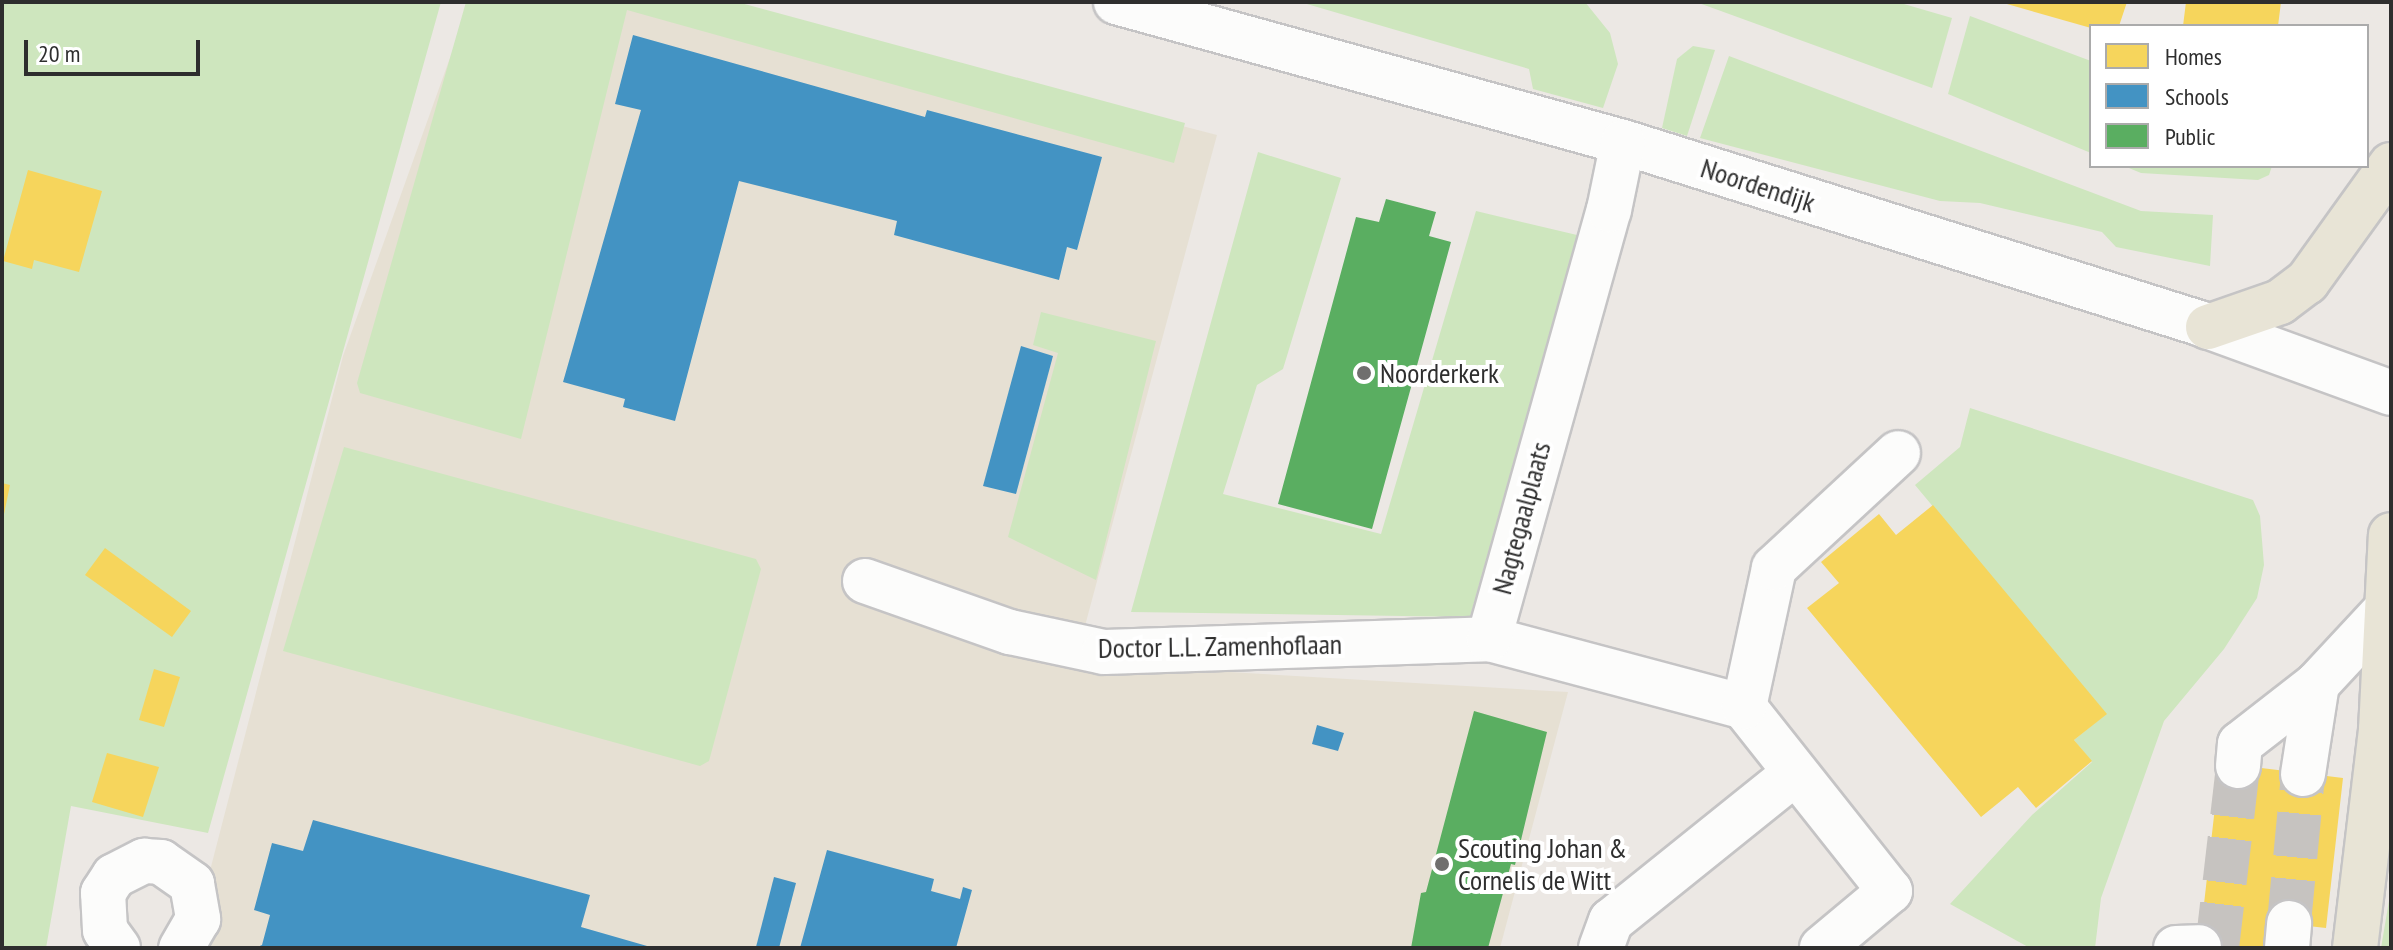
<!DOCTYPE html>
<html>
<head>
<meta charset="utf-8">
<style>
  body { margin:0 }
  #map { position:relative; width:2393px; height:950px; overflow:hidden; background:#ece8e4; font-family:"PT Sans Narrow",sans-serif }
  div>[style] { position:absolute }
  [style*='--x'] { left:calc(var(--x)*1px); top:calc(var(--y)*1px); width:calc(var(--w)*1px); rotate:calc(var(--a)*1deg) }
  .education>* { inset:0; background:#e6e0d3 }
  .green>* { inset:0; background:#cee6be }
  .homes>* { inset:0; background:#f6d55c }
  .schools>* { inset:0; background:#4393c3 }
  .public>* { inset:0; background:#5aae61 }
  .minor-tunnel>* { height:44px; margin-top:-22px; transform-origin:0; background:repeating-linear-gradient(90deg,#c6c3c0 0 44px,transparent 0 66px) }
  .roads { filter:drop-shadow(2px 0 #c5c4c5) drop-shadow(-2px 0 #c5c4c5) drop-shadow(0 2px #c5c4c5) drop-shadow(0 -2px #c5c4c5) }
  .minor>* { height:44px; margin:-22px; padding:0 22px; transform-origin:22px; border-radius:22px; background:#fcfcfb }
  .major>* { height:44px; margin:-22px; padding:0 22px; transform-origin:22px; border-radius:22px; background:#e8e4d6 }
  .dots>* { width:22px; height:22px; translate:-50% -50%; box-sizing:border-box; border:4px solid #fff; border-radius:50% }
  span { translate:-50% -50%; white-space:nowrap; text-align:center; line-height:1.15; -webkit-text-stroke:8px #fff; paint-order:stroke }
  .street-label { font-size:28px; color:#2e2e2e }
  .poi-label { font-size:28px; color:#2e2e2e }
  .left { translate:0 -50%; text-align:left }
  .frame { position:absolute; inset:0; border:4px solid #2e2e2e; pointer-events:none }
  .legend { position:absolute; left:2089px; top:24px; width:280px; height:144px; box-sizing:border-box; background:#fff; border:2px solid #ababab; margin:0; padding:10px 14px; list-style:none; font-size:24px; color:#2e2e2e }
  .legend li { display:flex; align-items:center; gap:16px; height:40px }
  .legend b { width:40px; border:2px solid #ababab }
  .scale { position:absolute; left:24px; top:40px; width:176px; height:36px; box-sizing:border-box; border:4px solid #2e2e2e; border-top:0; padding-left:10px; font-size:24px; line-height:28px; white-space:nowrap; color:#2e2e2e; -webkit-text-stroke:6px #fff; paint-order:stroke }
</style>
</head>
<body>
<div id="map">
  <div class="education">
    <i style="clip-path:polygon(470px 2px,703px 2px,1217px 135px,1075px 663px,1568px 692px,1500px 948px,190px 948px,343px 356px)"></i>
  </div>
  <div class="green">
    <i style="clip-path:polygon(2px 2px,441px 2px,208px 833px,71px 806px,46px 948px,2px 948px)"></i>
    <i style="clip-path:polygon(466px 2px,737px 2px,1185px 123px,1174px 163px,627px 10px,521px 439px,360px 393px,357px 383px)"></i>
    <i style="clip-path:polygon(1300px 2px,1585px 2px,1610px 33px,1618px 64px,1603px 108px,1533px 89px,1529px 69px)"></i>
    <i style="clip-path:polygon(1696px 2px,1897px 2px,1952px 18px,1932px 88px)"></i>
    <i style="clip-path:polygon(1970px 16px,2091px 61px,2091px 153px,1948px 94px)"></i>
    <i style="clip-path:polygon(1693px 46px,1715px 50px,1687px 136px,1662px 128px,1677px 59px)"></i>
    <i style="clip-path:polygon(1729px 56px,2141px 211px,2213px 215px,2210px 266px,2116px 247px,2102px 232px,1980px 203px,1940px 201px,1700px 138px)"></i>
    <i style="clip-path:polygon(1258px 152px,1341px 178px,1283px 369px,1257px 385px,1223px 494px,1381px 534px,1476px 211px,1577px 235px,1470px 617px,1131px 612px)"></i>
    <i style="clip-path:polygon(2124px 166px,2272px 166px,2269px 175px,2258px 180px,2141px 173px)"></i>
    <i style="clip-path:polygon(1041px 312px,1156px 341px,1096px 580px,1008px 537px,1058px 353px,1033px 345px)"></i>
    <i style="clip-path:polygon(1970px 408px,2253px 500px,2260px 516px,2264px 565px,2257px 598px,2224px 649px,2164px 721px,2101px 898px,2095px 948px,2030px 948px,1950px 904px,2032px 815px,2092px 762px,2074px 740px,2106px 714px,1915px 485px,1960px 447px)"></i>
    <i style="clip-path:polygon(344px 447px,756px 559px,761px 569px,709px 761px,700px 766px,283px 651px)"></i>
    <i style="clip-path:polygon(2391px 889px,2391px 948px,2381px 948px)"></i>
  </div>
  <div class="homes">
    <i style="clip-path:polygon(2000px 2px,2127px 2px,2119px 26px,2091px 28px)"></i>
    <i style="clip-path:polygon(2186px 2px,2281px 2px,2278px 26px,2183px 26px)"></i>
    <i style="clip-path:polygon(28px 170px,102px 191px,79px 272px,34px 260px,32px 269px,3px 261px)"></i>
    <i style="clip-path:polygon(2px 483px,10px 485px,3px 519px,2px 519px)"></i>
    <i style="clip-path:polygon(1933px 505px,2107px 714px,2074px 740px,2092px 761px,2036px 808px,2018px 787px,1981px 817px,1807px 608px,1839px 583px,1821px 562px,1879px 514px,1896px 535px)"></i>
    <i style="clip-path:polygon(105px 548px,191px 611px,172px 637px,85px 575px)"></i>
    <i style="clip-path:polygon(154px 669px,180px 677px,164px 727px,139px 720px)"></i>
    <i style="clip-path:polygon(107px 753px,159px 767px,143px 817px,92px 802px)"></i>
    <i style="clip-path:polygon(2220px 763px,2343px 778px,2326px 928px,2282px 923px,2279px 948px,2199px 948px)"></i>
  </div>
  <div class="schools">
    <i style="clip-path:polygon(633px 35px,925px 117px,927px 110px,1102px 157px,1077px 250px,1067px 247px,1059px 280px,894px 235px,897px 221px,739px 181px,675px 421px,623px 407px,625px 399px,563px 382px,641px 110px,615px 104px)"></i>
    <i style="clip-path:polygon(1021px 346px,1053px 356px,1016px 494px,983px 486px)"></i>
    <i style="clip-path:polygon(1317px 725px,1344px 733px,1338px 751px,1312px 744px)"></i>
    <i style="clip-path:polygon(313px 820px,590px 895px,581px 927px,654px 948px,255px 948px,262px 945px,270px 915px,254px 910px,272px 843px,303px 851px)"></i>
    <i style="clip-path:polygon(827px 850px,934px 879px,931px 891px,960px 899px,963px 887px,972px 890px,956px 948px,800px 948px)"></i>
    <i style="clip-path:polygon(774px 877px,796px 883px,779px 948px,760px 948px,756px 947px)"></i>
  </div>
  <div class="public">
    <i style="clip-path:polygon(1386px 199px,1436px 212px,1429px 236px,1451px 242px,1372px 529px,1278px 504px,1356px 217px,1379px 222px)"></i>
    <i style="clip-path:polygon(1474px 711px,1547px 732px,1515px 865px,1511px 864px,1488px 948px,1411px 948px,1421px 893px,1426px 892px)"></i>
  </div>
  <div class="minor-tunnel">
    <i style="--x:2289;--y:923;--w:150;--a:-84.6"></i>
    <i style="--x:2199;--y:947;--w:18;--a:3"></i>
    <i style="--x:2217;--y:948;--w:183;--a:-83.4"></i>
  </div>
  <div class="roads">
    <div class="minor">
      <i style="--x:1116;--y:2;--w:526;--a:15.44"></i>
      <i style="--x:1623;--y:142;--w:604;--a:17.44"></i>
      <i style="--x:2199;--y:323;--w:204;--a:20"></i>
      <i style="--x:865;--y:581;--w:154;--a:19.4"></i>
      <i style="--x:1010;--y:632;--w:96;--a:12"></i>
      <i style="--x:1104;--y:652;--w:385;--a:-1.9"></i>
      <i style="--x:1489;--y:639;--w:264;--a:14.9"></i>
      <i style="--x:1744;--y:707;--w:235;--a:51.6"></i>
      <i style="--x:1890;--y:891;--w:89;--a:140"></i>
      <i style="--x:1489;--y:639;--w:445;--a:-74.4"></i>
      <i style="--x:1609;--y:210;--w:69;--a:-78.4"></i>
      <i style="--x:1744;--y:707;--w:142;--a:-77.8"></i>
      <i style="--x:1774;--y:568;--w:169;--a:-42.8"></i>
      <i style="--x:2238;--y:766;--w:22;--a:-85"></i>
      <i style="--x:2240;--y:744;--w:98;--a:-37.9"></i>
      <i style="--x:2303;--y:774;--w:91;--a:-81.2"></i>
      <i style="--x:2317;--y:684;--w:98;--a:-47.1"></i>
      <i style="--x:118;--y:948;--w:22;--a:-126"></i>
      <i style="--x:105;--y:930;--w:37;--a:-93"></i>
      <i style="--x:103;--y:893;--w:20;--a:-57"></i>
      <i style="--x:114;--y:876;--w:34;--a:-27"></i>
      <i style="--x:144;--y:861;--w:17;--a:3"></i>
      <i style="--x:161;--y:862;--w:38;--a:35"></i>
      <i style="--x:192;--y:884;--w:36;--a:80"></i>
      <i style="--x:198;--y:919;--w:34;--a:120"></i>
      <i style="--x:1601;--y:948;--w:29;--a:-70"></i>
      <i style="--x:1611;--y:921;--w:235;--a:-38.8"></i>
      <i style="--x:2176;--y:948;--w:23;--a:-2"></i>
      <i style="--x:2287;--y:948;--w:25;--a:-85"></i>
    </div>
    <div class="major">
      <i style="--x:2208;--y:327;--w:76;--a:-19.1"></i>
      <i style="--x:2280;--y:302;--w:34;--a:-37"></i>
      <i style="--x:2307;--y:282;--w:144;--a:-54.3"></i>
      <i style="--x:2355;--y:948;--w:220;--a:-83.2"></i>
      <i style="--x:2381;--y:730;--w:195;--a:-87.1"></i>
    </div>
  </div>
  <div class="dots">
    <i style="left:1364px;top:373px;background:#706f6e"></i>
    <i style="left:1442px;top:864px;background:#706f6e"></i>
  </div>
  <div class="street-label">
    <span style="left:1758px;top:185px;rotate:18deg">Noordendijk</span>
    <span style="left:1521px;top:518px;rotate:-75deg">Nagtegaalplaats</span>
    <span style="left:1220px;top:646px;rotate:-1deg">Doctor L.L. Zamenhoflaan</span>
  </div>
  <div class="poi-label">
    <span class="left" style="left:1380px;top:373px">Noorderkerk</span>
    <span class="left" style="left:1458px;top:864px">Scouting Johan &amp;<br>Cornelis de Witt</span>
  </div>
  <div class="frame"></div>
  <ul class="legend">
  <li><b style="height:22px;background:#f6d55c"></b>Homes</li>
  <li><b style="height:22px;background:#4393c3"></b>Schools</li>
  <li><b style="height:22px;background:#5aae61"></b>Public</li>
  </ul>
  <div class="scale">20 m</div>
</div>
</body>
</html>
